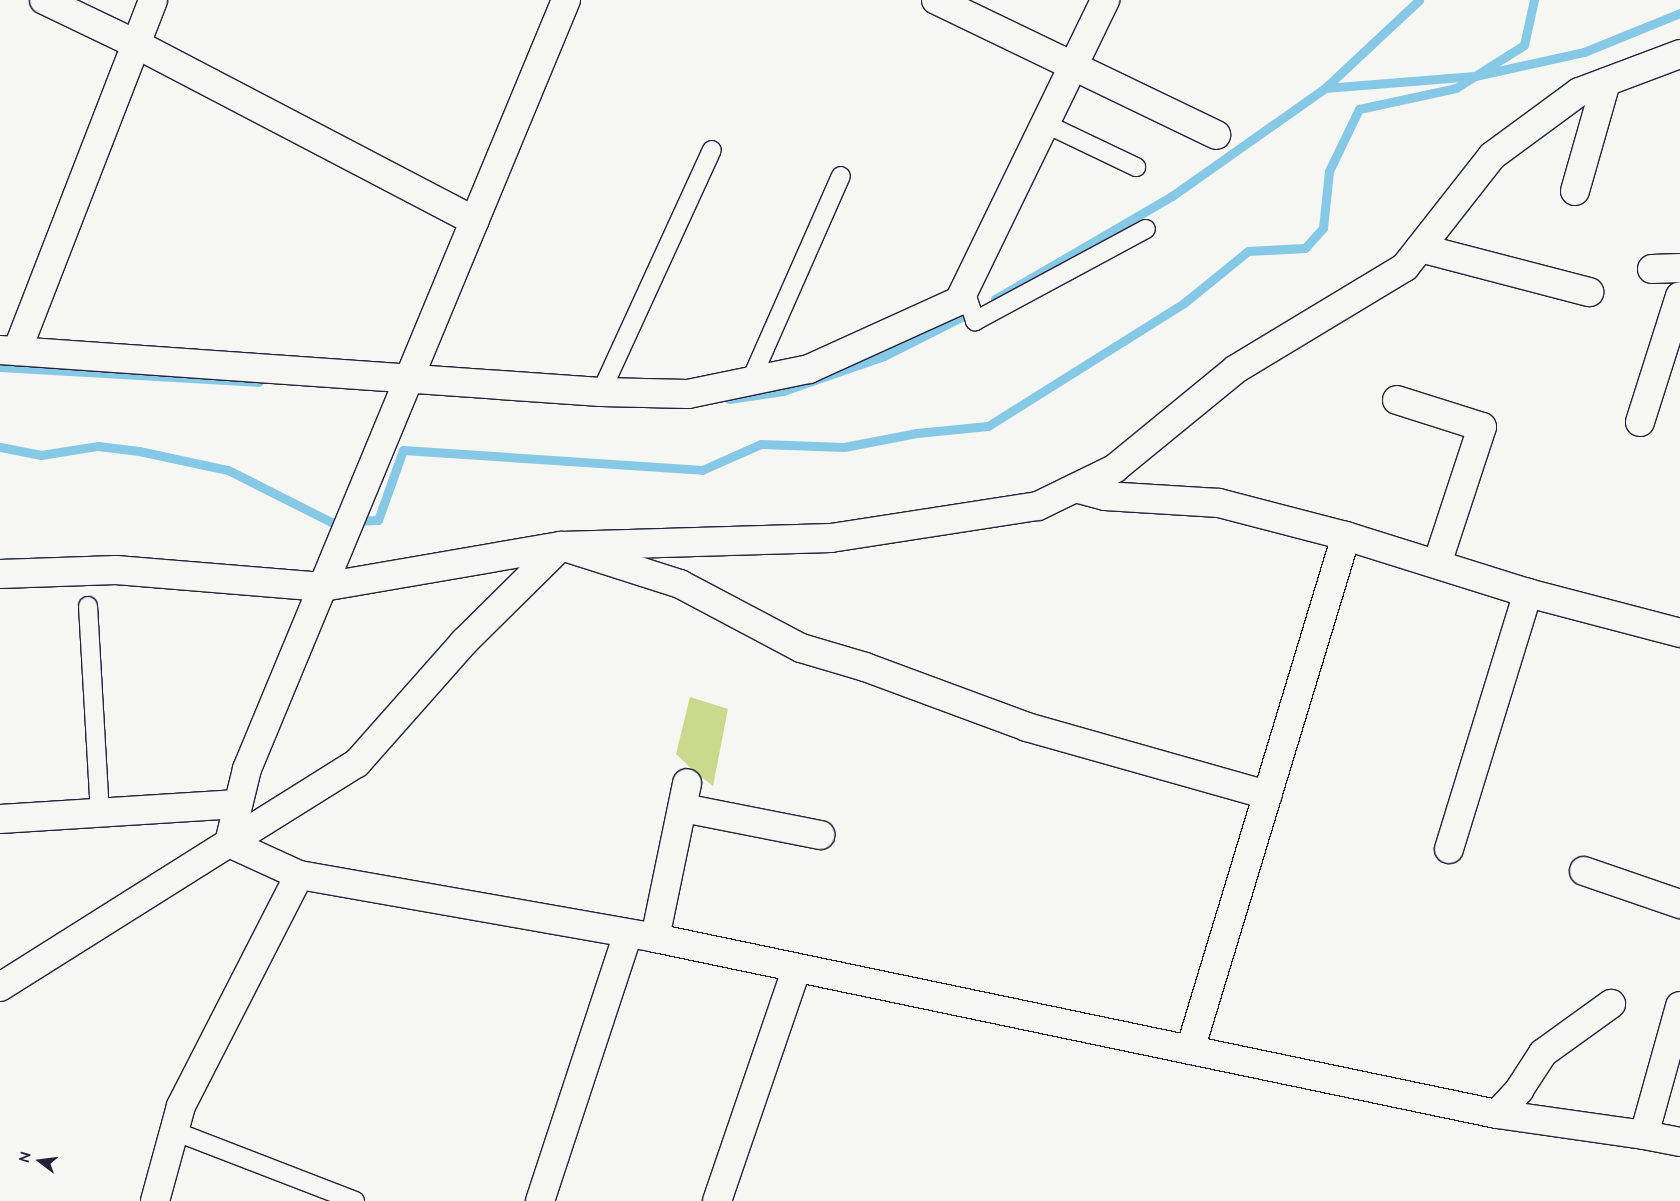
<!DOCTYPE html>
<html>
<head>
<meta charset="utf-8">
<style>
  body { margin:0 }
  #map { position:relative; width:1680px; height:1201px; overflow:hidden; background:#f6f6f2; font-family:"Architects Daughter",sans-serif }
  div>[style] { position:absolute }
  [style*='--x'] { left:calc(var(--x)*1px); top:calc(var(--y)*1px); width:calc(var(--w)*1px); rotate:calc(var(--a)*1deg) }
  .green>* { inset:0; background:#cbd98c }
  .stream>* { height:9px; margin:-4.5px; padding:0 4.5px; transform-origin:4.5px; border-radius:4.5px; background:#86c9e7 }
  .roads { filter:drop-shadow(1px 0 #22223b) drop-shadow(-1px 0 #22223b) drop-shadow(0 1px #22223b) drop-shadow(0 -1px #22223b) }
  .service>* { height:18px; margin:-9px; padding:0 9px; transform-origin:9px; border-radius:9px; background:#f6f6f2 }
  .minor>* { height:28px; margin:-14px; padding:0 14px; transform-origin:14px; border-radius:14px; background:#f6f6f2 }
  span { translate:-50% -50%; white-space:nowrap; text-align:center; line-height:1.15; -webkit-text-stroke:4.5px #f6f6f2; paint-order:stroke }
  .north { position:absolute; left:15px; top:1136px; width:50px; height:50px; -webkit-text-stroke:4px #f6f6f2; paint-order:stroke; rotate:285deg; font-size:14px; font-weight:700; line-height:20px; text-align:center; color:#22223b }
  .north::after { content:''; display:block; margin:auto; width:18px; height:22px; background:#22223b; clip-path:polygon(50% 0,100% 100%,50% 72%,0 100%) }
</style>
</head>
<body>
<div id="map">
  <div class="green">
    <i style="clip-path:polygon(690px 697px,728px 709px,713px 786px,696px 773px,676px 754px)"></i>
  </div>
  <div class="stream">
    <i style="--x:1325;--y:88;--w:150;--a:-4.6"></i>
    <i style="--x:1475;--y:76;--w:112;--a:-12.4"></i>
    <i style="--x:1584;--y:52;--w:104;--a:-22.1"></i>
    <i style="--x:995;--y:299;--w:205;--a:-30.2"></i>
    <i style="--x:1172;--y:196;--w:187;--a:-35.2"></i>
    <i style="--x:1325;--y:88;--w:129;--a:-43.1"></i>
    <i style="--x:0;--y:367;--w:259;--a:3.3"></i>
    <i style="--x:729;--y:399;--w:55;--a:-8.4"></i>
    <i style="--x:783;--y:391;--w:107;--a:-19.1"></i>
    <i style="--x:884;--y:356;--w:91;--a:-26.8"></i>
    <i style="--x:0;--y:447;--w:42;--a:11"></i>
    <i style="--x:41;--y:455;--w:58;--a:-9"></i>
    <i style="--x:98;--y:446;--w:41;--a:7"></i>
    <i style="--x:139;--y:451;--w:91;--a:12.1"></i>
    <i style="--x:228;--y:470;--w:115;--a:26.8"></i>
    <i style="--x:331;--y:522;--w:47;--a:-2.4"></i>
    <i style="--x:378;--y:520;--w:74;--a:-70.3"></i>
    <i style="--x:403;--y:450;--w:300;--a:3.8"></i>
    <i style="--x:702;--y:470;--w:64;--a:-23.8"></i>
    <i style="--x:761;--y:444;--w:83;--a:2.1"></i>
    <i style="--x:844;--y:447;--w:74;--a:-10.9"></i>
    <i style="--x:917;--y:433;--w:71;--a:-5.6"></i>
    <i style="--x:988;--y:426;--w:231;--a:-32.1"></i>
    <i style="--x:1184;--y:303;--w:82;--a:-39.1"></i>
    <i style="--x:1248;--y:251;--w:57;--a:-3"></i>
    <i style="--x:1305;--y:248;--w:27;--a:-48"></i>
    <i style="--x:1323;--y:228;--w:57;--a:-84"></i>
    <i style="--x:1329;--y:171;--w:69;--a:-64.2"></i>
    <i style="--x:1359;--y:109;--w:99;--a:-12.2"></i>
    <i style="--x:1456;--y:88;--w:80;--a:-32.3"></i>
    <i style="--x:1524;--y:45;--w:46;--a:-77.5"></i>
  </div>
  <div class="roads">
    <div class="service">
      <i style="--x:1046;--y:124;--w:100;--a:25.5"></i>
      <i style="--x:965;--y:290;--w:33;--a:72"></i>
      <i style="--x:975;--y:321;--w:194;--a:-28.3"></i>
      <i style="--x:750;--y:382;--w:225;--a:-66.2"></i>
      <i style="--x:601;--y:392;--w:266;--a:-65.4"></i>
      <i style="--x:88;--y:606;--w:207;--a:86.7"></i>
      <i style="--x:174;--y:1131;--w:194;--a:21.1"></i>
    </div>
    <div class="minor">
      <i style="--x:44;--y:0;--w:102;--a:25.6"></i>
      <i style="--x:136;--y:44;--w:382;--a:27.6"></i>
      <i style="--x:566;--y:0;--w:833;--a:112.53"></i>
      <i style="--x:247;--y:769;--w:76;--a:103.7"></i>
      <i style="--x:229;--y:843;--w:151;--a:-32"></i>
      <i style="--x:357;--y:763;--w:162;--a:-48.5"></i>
      <i style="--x:464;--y:642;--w:136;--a:-44.7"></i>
      <i style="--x:561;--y:546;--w:270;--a:-1.7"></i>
      <i style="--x:831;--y:538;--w:209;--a:-8.8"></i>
      <i style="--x:1038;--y:506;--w:85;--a:-26"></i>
      <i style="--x:1114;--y:469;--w:158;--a:-39.3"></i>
      <i style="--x:1236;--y:369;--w:197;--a:-31.1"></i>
      <i style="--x:1405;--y:267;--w:141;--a:-51.9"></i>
      <i style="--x:1492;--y:156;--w:108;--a:-36.3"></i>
      <i style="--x:1579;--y:92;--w:108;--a:-20.6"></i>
      <i style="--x:936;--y:0;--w:311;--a:25.7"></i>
      <i style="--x:1575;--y:191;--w:113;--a:-74.1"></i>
      <i style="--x:1420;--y:248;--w:175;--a:14.6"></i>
      <i style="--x:1652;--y:269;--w:28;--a:-2"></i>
      <i style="--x:0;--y:350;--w:602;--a:4"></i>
      <i style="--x:601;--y:392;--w:87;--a:1.3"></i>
      <i style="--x:688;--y:394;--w:124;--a:-11.7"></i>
      <i style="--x:809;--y:369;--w:165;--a:-24.4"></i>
      <i style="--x:959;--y:301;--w:335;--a:-64.1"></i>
      <i style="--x:17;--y:351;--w:376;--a:-68.8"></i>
      <i style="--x:1397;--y:400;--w:89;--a:17.6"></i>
      <i style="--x:1482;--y:427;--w:144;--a:108.2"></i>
      <i style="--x:1640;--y:422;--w:132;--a:-72.4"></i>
      <i style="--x:1075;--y:488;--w:31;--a:15"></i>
      <i style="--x:1105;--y:496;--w:114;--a:3.5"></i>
      <i style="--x:1219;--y:503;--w:131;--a:14.6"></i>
      <i style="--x:1346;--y:536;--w:191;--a:17.4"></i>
      <i style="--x:1528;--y:593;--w:157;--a:14.7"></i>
      <i style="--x:0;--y:574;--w:116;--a:-2"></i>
      <i style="--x:116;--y:570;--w:208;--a:4.7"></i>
      <i style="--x:323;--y:587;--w:242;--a:-9.8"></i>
      <i style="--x:561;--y:546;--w:125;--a:17.7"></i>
      <i style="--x:680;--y:584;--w:137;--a:27.9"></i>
      <i style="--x:801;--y:648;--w:67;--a:16.5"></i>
      <i style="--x:865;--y:667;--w:173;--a:20.3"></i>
      <i style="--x:1027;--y:727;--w:250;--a:15.8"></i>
      <i style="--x:683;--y:808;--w:140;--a:11.1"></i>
      <i style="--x:0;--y:819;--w:238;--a:-3.6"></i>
      <i style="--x:1449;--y:849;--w:268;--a:-72.9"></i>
      <i style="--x:1584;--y:871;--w:102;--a:19"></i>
      <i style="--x:655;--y:938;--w:158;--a:-78.3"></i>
      <i style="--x:0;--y:987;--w:271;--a:-32.2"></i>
      <i style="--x:229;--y:843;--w:77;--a:24.6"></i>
      <i style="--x:299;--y:875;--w:362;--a:10"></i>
      <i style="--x:655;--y:938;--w:860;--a:11.81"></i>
      <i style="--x:1497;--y:1114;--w:148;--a:8.1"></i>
      <i style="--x:1644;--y:1135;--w:37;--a:11"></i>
      <i style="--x:1190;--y:1050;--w:537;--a:-73.12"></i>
      <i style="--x:1497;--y:1114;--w:33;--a:-47"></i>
      <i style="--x:1519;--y:1090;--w:44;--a:-57"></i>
      <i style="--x:1543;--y:1053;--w:84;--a:-35.8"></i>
      <i style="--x:1644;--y:1135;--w:134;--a:-74.4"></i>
      <i style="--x:155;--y:1201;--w:98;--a:-74.7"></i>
      <i style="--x:181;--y:1106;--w:259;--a:-62.9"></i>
      <i style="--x:540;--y:1201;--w:281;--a:-71.8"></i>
      <i style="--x:717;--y:1201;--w:246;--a:-71.1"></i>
    </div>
  </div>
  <div class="north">N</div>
</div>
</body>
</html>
